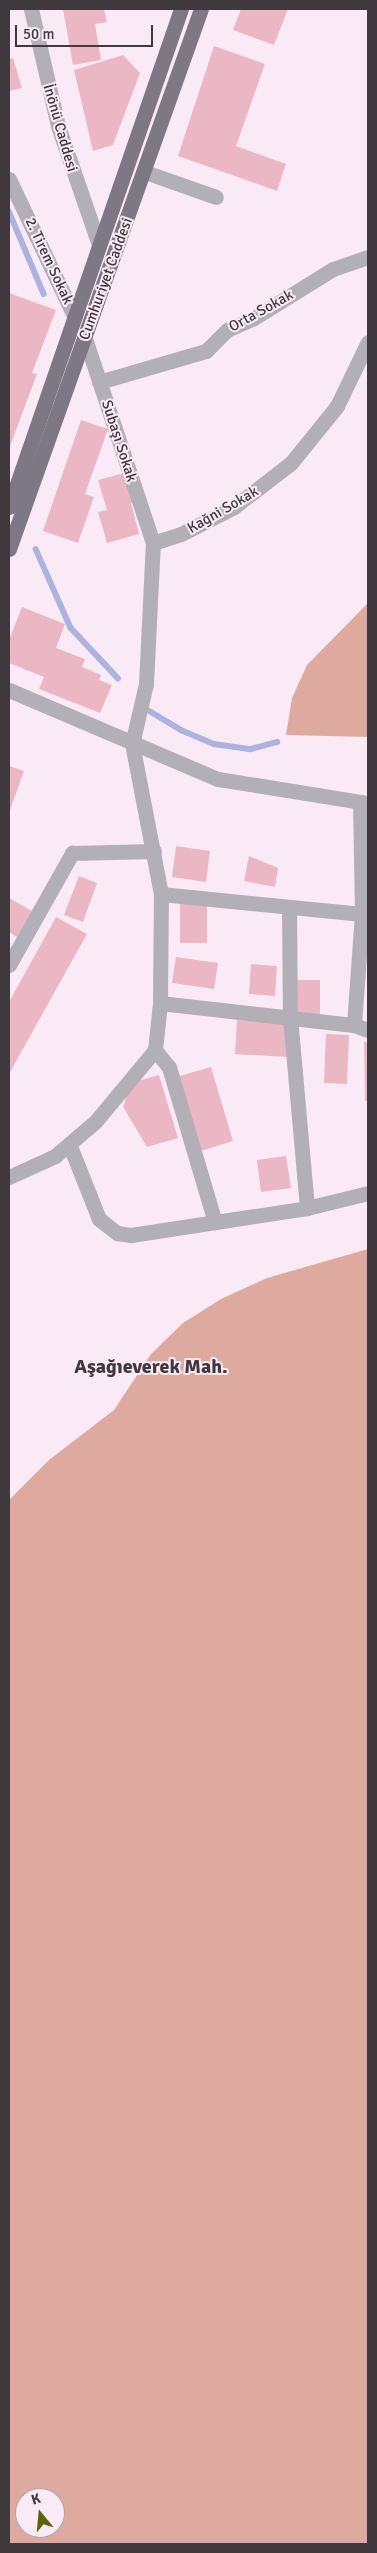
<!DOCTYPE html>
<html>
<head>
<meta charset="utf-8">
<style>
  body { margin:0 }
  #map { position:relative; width:377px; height:2553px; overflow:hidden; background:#faeaf6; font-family:Signika,sans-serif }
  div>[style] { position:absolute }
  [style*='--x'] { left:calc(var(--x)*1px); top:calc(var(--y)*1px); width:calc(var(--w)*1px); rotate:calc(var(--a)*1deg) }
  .forest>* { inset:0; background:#deaaa0 }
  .stream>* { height:5.5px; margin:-2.75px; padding:0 2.75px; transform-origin:2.75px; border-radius:2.75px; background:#abb3de }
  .building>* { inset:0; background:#ebb7c4 }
  .minor>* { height:15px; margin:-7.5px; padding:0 7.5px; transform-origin:7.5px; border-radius:7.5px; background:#b2afb6 }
  .major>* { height:15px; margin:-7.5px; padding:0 7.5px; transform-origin:7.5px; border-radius:7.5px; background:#7e7885 }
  span { translate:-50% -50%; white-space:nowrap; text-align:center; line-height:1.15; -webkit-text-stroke:4px #faeaf6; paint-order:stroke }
  .street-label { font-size:15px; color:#3f393e }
  .district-label { font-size:20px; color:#3f393e; font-weight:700 }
  .frame { position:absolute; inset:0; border:10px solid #3f393e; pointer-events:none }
  .north { position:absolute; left:15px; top:2488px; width:50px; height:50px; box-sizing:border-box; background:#faeaf6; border:1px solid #afa3ac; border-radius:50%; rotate:343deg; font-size:14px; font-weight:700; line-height:20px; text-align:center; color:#3f393e }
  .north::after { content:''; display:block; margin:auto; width:18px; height:22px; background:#596405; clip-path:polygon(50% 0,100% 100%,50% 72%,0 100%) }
  .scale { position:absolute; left:15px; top:25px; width:138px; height:22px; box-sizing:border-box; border:2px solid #3f393e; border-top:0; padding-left:6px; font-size:15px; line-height:18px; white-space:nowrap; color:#3f393e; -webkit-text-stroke:4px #faeaf6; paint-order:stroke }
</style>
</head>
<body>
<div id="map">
  <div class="forest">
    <i style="clip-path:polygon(368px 603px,368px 737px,286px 735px,292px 698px,307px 665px)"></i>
    <i style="clip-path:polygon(evenodd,368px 1249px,368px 2544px,9px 2544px,9px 1500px,49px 1460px,114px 1410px,151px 1354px,183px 1323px,221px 1299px,267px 1278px,368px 1249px,25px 2498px,55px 2498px,55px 2528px,25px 2528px,25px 2498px)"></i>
  </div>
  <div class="stream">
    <i style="--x:9;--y:211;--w:90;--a:67.1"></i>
    <i style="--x:36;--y:549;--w:86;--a:66.1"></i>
    <i style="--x:71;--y:628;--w:69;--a:46.8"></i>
    <i style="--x:148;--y:710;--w:39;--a:31"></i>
    <i style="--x:181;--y:730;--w:36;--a:23"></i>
    <i style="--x:214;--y:744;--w:37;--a:8"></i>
    <i style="--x:251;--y:749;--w:27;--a:-15"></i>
  </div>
  <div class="building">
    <i style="clip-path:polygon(63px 9px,104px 9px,107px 22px,95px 24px,101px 60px,73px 65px)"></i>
    <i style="clip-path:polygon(241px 9px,288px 9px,274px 45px,233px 30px)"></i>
    <i style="clip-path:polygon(214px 46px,265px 64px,236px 146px,286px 164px,277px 191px,178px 156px)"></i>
    <i style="clip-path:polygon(123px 55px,140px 73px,113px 145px,93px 151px,74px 70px)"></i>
    <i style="clip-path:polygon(13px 58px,22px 88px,9px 91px,9px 59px)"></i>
    <i style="clip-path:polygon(9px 293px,56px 310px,32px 373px,37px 374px,9px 449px)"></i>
    <i style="clip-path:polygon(81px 420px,108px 429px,85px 494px,94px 497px,78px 543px,43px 531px)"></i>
    <i style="clip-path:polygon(128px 472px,136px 502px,131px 503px,139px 534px,107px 543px,98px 512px,107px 510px,98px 480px)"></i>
    <i style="clip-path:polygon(22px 607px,65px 624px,56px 648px,85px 659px,82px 667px,101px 675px,99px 680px,112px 685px,100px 713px,39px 689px,44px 677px,9px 663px,9px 640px)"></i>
    <i style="clip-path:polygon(9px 766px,24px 771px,9px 813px)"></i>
    <i style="clip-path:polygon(176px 846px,210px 851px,206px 882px,172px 877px)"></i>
    <i style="clip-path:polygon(249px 856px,278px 868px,275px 887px,244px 881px)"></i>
    <i style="clip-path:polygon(79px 876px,97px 883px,83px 922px,64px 915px)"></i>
    <i style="clip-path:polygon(9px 898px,32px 911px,17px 937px,9px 932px)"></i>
    <i style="clip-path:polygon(180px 904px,207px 904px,207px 943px,180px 943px)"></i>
    <i style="clip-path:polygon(56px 917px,87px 934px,9px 1074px,9px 1002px)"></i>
    <i style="clip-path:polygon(176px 957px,218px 963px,214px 989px,172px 983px)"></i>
    <i style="clip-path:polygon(251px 964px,277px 966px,275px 996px,249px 994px)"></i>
    <i style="clip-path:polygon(297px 980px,320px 980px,320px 1015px,297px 1015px)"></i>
    <i style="clip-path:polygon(237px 1020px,289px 1024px,287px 1057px,235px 1054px)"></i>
    <i style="clip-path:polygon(326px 1034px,349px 1035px,347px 1084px,324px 1083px)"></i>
    <i style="clip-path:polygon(364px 1041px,368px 1044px,368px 1101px,365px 1101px)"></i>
    <i style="clip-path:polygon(211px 1067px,233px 1141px,198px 1152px,176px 1077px)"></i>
    <i style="clip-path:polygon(159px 1075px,178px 1138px,147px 1147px,123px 1107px,131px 1083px)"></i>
    <i style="clip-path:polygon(286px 1156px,291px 1188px,261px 1192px,257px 1160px)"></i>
  </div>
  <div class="minor">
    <i style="--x:31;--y:9;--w:120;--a:77"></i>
    <i style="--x:58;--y:126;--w:126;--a:71"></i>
    <i style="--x:145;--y:172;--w:75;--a:19.4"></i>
    <i style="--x:9;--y:179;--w:152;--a:64.6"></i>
    <i style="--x:99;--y:382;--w:111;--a:-16.2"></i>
    <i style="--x:206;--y:351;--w:30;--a:-45"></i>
    <i style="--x:227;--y:330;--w:30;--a:-24"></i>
    <i style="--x:254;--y:318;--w:93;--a:-31.8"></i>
    <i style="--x:333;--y:269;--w:37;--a:-19"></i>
    <i style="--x:153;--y:543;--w:29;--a:-18"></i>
    <i style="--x:181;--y:534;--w:59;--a:-27"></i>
    <i style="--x:234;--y:507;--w:72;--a:-37.7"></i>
    <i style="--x:291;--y:463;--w:73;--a:-51.1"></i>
    <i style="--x:337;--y:406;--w:71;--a:-64.2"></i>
    <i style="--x:9;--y:690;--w:227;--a:23.1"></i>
    <i style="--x:218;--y:779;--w:152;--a:9.1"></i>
    <i style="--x:161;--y:894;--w:202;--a:5.7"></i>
    <i style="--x:289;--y:908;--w:109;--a:89.5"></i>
    <i style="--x:290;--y:1017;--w:192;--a:84.9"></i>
    <i style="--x:9;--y:965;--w:129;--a:-60.6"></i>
    <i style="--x:72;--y:853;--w:82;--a:-1.4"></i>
    <i style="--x:160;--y:1003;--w:195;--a:6.5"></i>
    <i style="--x:354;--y:1025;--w:15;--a:20"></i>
    <i style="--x:354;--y:1025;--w:111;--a:-85.9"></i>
    <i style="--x:362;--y:914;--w:112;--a:-91"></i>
    <i style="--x:155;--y:1050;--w:22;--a:51"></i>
    <i style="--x:169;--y:1067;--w:162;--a:73.5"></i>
    <i style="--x:70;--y:1146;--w:79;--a:68.3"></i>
    <i style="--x:99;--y:1219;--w:23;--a:38"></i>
    <i style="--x:117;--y:1233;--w:14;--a:8"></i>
    <i style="--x:131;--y:1235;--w:178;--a:-8.7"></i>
    <i style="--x:307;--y:1208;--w:63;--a:-13.8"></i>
    <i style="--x:9;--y:1177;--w:51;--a:-24.5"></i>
    <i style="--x:55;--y:1156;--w:52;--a:-40.4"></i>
    <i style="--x:95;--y:1122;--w:94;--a:-50.2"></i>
    <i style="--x:155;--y:1050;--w:47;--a:-83.9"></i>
    <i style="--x:160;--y:1003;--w:109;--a:-89.5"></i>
    <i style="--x:161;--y:894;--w:153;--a:-100.9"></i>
    <i style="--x:132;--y:744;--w:62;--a:-76.9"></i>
    <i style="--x:146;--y:684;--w:141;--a:-87.2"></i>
    <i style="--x:153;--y:543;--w:215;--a:-108.4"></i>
  </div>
  <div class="major">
    <i style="--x:9;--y:507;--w:527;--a:-70.95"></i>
    <i style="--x:9;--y:549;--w:573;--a:-70.43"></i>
  </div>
  <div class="street-label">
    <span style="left:60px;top:128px;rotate:74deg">İnönü Caddesi</span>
    <span style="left:49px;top:261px;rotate:65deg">2. Tirem Sokak</span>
    <span style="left:106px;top:279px;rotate:-70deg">Cumhuriyet Caddesi</span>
    <span style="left:261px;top:311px;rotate:-29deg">Orta Sokak</span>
    <span style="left:119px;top:441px;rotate:72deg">Subaşı Sokak</span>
    <span style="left:223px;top:510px;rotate:-30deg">Kağni Sokak</span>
  </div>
  <div class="district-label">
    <span style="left:151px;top:1366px">Aşağıeverek Mah.</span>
  </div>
  <div class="frame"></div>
  <div class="north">K</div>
  <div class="scale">50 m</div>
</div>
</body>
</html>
